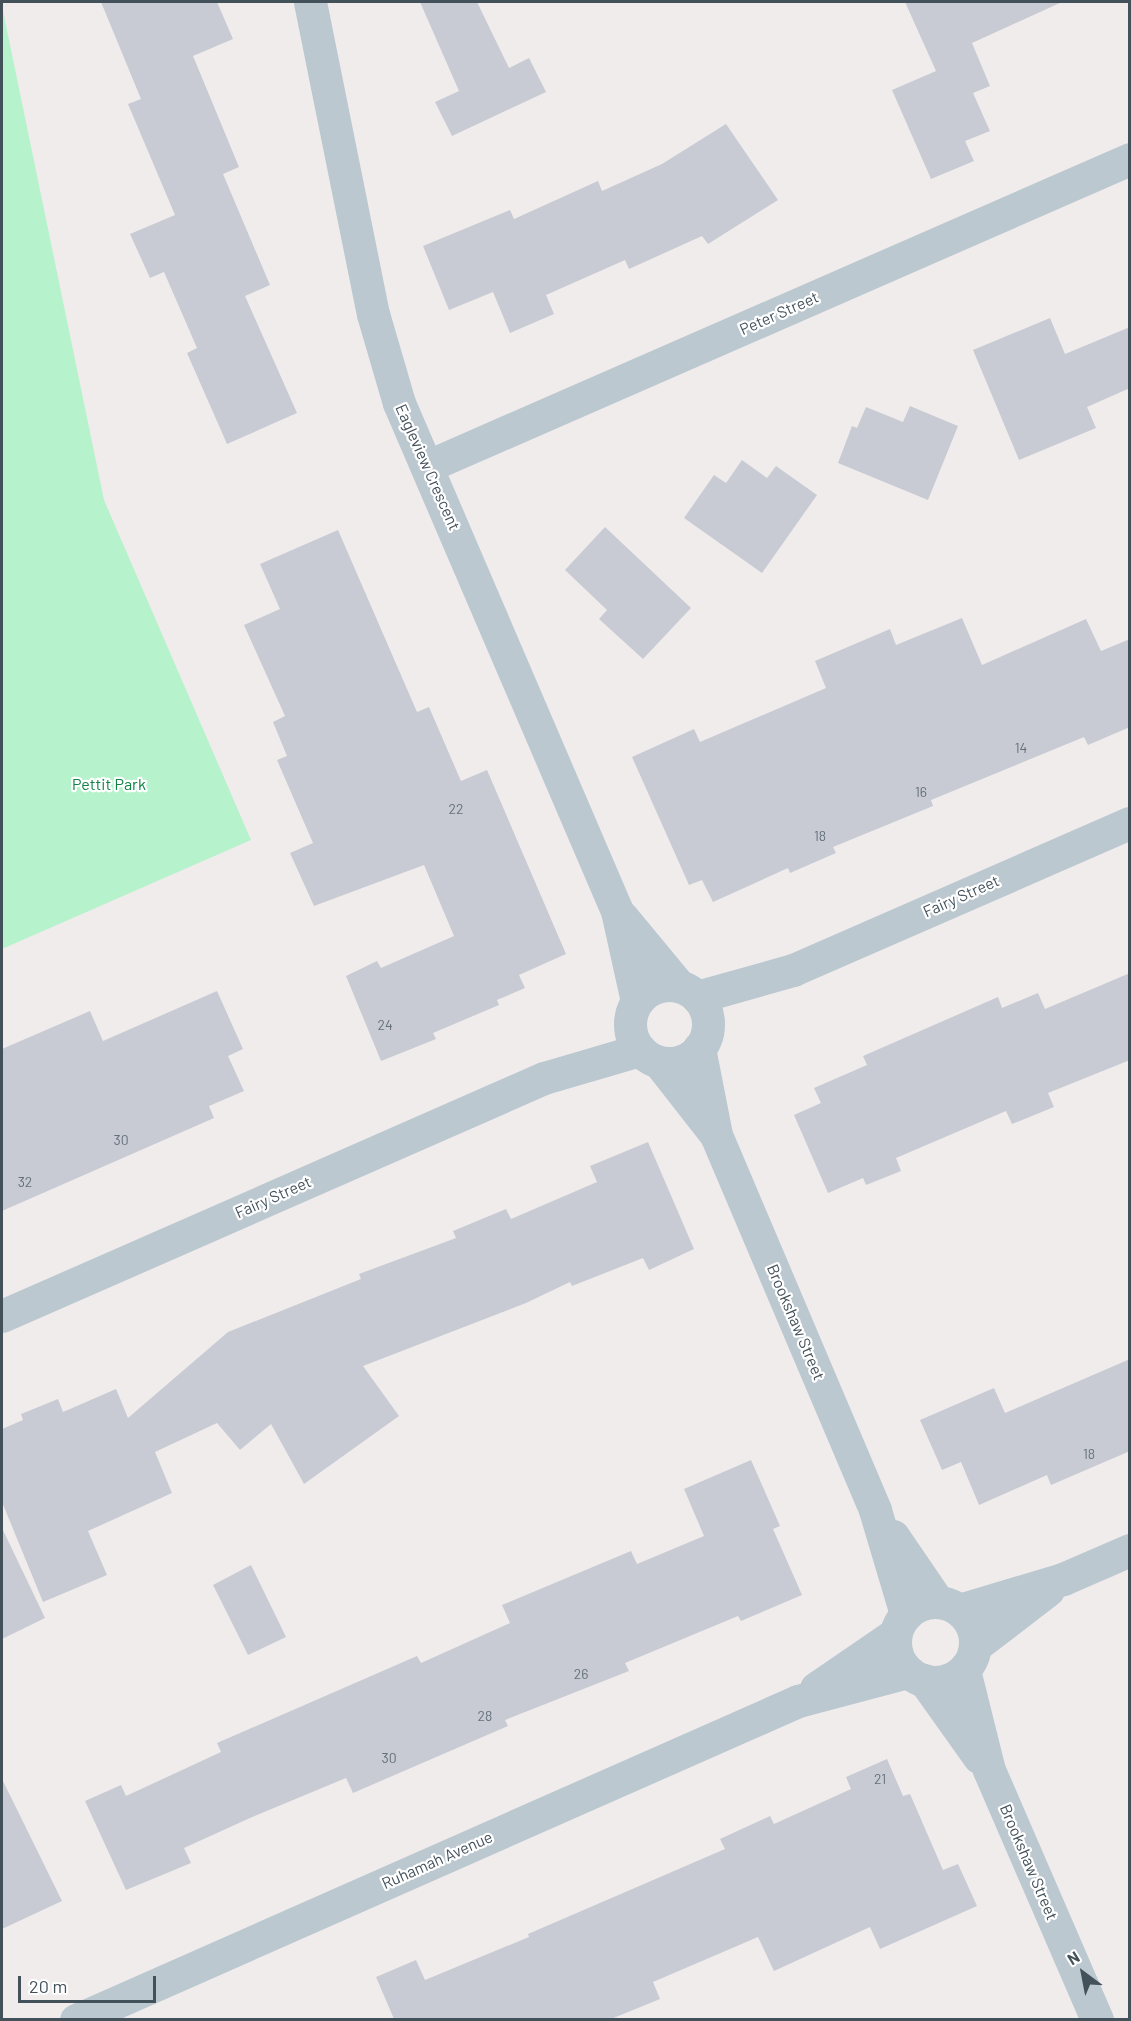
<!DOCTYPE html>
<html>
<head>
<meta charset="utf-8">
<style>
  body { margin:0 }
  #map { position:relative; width:1131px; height:2021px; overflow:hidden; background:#f0ecec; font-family:Barlow,sans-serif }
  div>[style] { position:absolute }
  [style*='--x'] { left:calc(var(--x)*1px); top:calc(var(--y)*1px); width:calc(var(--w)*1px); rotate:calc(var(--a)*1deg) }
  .green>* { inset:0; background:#b6f2cb }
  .building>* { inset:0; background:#c8cbd3 }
  .street>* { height:33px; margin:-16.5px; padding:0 16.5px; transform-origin:16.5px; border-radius:16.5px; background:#bbc8d0 }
  .street>.ring { margin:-16.5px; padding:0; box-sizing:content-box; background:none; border:33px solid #bbc8d0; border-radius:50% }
  span { translate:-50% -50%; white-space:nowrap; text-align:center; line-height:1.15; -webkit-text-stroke:4.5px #fff; paint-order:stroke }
  .number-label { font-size:14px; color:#647079 }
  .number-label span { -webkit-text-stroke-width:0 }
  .street-label { font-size:16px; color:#43515b }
  .park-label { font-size:16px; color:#0f8244 }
  .frame { position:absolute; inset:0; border:3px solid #43515b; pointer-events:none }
  .north { position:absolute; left:1053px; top:1943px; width:60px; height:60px; -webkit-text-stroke:4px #fff; paint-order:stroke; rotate:328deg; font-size:16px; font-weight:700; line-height:24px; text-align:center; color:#43515b }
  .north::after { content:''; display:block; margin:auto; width:21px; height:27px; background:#43515b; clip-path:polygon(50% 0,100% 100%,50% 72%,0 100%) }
  .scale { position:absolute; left:18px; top:1976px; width:138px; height:27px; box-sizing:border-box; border:3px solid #43515b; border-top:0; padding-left:8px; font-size:18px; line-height:21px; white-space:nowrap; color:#43515b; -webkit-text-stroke:4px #fff; paint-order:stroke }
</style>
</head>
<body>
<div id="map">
  <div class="green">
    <i style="clip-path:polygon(2px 6px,104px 500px,251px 840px,2px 949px)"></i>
  </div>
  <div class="building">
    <i style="clip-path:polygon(101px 2px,217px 2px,233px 39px,193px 56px,239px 167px,223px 174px,270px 285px,245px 296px,297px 413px,227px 444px,187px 353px,197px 348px,164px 272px,150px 278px,130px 234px,175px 215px,128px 104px,141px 99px)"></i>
    <i style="clip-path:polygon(420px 2px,477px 2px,509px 68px,529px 58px,546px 92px,452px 136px,435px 102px,459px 91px)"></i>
    <i style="clip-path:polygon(905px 2px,1062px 2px,972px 43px,990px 86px,973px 93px,990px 131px,965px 141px,974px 161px,931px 179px,892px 90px,936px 71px)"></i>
    <i style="clip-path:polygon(726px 124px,778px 200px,708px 244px,702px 236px,629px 269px,625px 260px,546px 295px,554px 314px,510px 333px,493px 292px,449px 310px,423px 246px,510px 210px,514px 219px,598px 181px,602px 191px,662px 164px)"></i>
    <i style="clip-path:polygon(1050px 318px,1065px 354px,1130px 327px,1130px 388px,1087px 407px,1096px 428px,1019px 460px,973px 350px)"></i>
    <i style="clip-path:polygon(910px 406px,958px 426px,928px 500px,838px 463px,852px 426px,857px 428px,866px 407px,903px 422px)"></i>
    <i style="clip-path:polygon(742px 460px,767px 478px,776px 466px,817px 495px,762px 573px,684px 518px,714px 475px,726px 483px)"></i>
    <i style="clip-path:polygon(605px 527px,691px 608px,643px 659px,599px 619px,607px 610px,565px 570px)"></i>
    <i style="clip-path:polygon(338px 530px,417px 712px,429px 707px,461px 781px,487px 770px,566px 954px,519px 975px,525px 988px,497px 1000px,499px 1005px,433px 1033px,436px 1039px,381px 1061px,346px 976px,377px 961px,381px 968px,454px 936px,424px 865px,314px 906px,290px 853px,313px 843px,277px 760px,287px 756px,273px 722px,285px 716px,244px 625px,280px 609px,260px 564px)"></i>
    <i style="clip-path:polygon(962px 618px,982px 665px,1086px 619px,1101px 651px,1130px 639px,1130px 727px,1088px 745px,1084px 737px,931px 800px,933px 806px,833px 847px,836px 853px,790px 873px,788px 868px,713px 902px,702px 880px,689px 885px,632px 757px,694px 729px,700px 742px,826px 688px,815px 661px,890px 629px,896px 645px)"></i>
    <i style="clip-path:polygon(1130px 973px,1130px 1060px,1048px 1093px,1054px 1107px,1012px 1124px,1006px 1111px,896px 1158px,901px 1171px,866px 1185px,863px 1178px,828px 1193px,794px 1115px,821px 1103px,814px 1088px,867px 1065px,863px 1056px,998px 997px,1002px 1008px,1038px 993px,1045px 1009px)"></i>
    <i style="clip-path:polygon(217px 991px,243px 1049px,228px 1056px,244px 1091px,209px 1106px,214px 1118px,2px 1211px,2px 1049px,90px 1011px,103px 1041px)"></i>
    <i style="clip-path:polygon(648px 1142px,694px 1249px,649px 1270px,643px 1258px,572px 1286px,570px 1282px,526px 1303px,363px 1366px,399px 1416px,304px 1484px,271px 1424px,240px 1450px,217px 1423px,155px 1452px,172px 1493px,88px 1531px,107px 1575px,43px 1602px,2px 1502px,2px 1429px,23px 1420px,21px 1414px,58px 1399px,63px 1412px,116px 1389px,128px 1418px,228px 1332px,361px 1279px,359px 1274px,456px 1238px,453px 1231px,506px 1209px,511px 1219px,597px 1182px,590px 1166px)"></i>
    <i style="clip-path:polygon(1130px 1359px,1130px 1451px,1051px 1485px,1047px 1475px,979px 1505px,961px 1462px,942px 1470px,920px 1420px,994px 1388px,1005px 1413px)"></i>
    <i style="clip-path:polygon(751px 1460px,780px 1526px,773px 1529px,802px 1595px,741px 1621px,738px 1616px,625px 1663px,629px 1671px,505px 1720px,508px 1726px,353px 1793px,346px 1778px,250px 1818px,184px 1848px,191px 1863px,126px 1890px,85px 1801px,121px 1785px,126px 1796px,221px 1752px,217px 1743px,417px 1656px,421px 1663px,510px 1623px,502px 1605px,631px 1551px,637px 1564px,704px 1536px,684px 1489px)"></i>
    <i style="clip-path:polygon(2px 1528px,45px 1618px,2px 1639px)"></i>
    <i style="clip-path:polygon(251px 1565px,286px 1637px,248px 1655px,213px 1585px)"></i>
    <i style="clip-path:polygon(887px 1759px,903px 1796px,910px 1794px,943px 1870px,958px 1864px,977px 1906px,880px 1949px,870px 1927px,774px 1971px,758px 1937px,653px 1982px,660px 1999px,611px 2019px,394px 2019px,376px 1977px,416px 1960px,425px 1980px,529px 1937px,528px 1934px,725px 1849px,720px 1839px,770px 1816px,774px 1824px,851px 1789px,846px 1777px)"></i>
    <i style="clip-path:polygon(2px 1779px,62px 1901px,2px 1929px)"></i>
  </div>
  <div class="street">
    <i style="--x:310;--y:2;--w:318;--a:78.6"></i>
    <i style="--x:373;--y:314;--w:93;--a:73.7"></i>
    <i style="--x:399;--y:403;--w:553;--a:66.77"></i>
    <i style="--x:617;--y:911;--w:92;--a:77.5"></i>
    <i style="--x:428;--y:466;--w:766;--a:-23.62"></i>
    <i style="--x:622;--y:917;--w:89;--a:50.4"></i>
    <i class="ring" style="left:630px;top:985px;width:45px;height:45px"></i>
    <i style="--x:697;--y:997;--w:100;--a:-15.7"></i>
    <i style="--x:793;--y:970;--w:368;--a:-23.6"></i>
    <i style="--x:699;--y:1048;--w:89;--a:78.9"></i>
    <i style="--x:716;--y:1135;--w:407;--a:67"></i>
    <i style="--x:875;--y:1510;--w:109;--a:73.4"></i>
    <i style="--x:659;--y:1062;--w:88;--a:52"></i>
    <i style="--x:2;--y:1316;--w:592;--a:-23.71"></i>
    <i style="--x:544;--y:1078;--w:100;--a:-16.3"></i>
    <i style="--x:893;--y:1536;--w:80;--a:55.7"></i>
    <i class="ring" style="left:895px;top:1602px;width:47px;height:47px"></i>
    <i style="--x:959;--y:1610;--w:109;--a:-16.6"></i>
    <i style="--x:1063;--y:1579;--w:73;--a:-23.4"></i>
    <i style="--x:975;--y:1646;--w:92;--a:-37.5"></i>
    <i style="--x:964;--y:1670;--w:103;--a:76"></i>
    <i style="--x:989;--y:1770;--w:272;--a:66.6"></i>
    <i style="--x:924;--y:1680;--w:95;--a:54.5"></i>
    <i style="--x:816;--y:1688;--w:96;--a:-34.4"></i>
    <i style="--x:76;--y:2020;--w:789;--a:-23.84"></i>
    <i style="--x:798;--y:1701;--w:114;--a:-14.8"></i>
  </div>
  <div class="number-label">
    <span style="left:1021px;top:748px">14</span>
    <span style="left:921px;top:792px">16</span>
    <span style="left:456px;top:809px">22</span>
    <span style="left:820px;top:836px">18</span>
    <span style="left:385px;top:1025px">24</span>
    <span style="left:121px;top:1140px">30</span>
    <span style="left:25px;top:1182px">32</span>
    <span style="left:1089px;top:1454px">18</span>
    <span style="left:581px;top:1674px">26</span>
    <span style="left:485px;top:1716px">28</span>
    <span style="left:389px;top:1758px">30</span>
    <span style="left:880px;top:1779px">21</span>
  </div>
  <div class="street-label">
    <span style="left:779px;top:313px;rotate:-24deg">Peter Street</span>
    <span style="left:428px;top:467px;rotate:66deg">Eagleview Crescent</span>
    <span style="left:961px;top:896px;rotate:-24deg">Fairy Street</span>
    <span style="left:273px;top:1197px;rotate:-24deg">Fairy Street</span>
    <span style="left:796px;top:1322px;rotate:67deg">Brookshaw Street</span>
    <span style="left:437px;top:1860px;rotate:-24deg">Ruhamah Avenue</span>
    <span style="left:1029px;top:1862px;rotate:67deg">Brookshaw Street</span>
  </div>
  <div class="park-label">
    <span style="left:109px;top:784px">Pettit Park</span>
  </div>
  <div class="frame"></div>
  <div class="north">N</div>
  <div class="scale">20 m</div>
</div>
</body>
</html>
